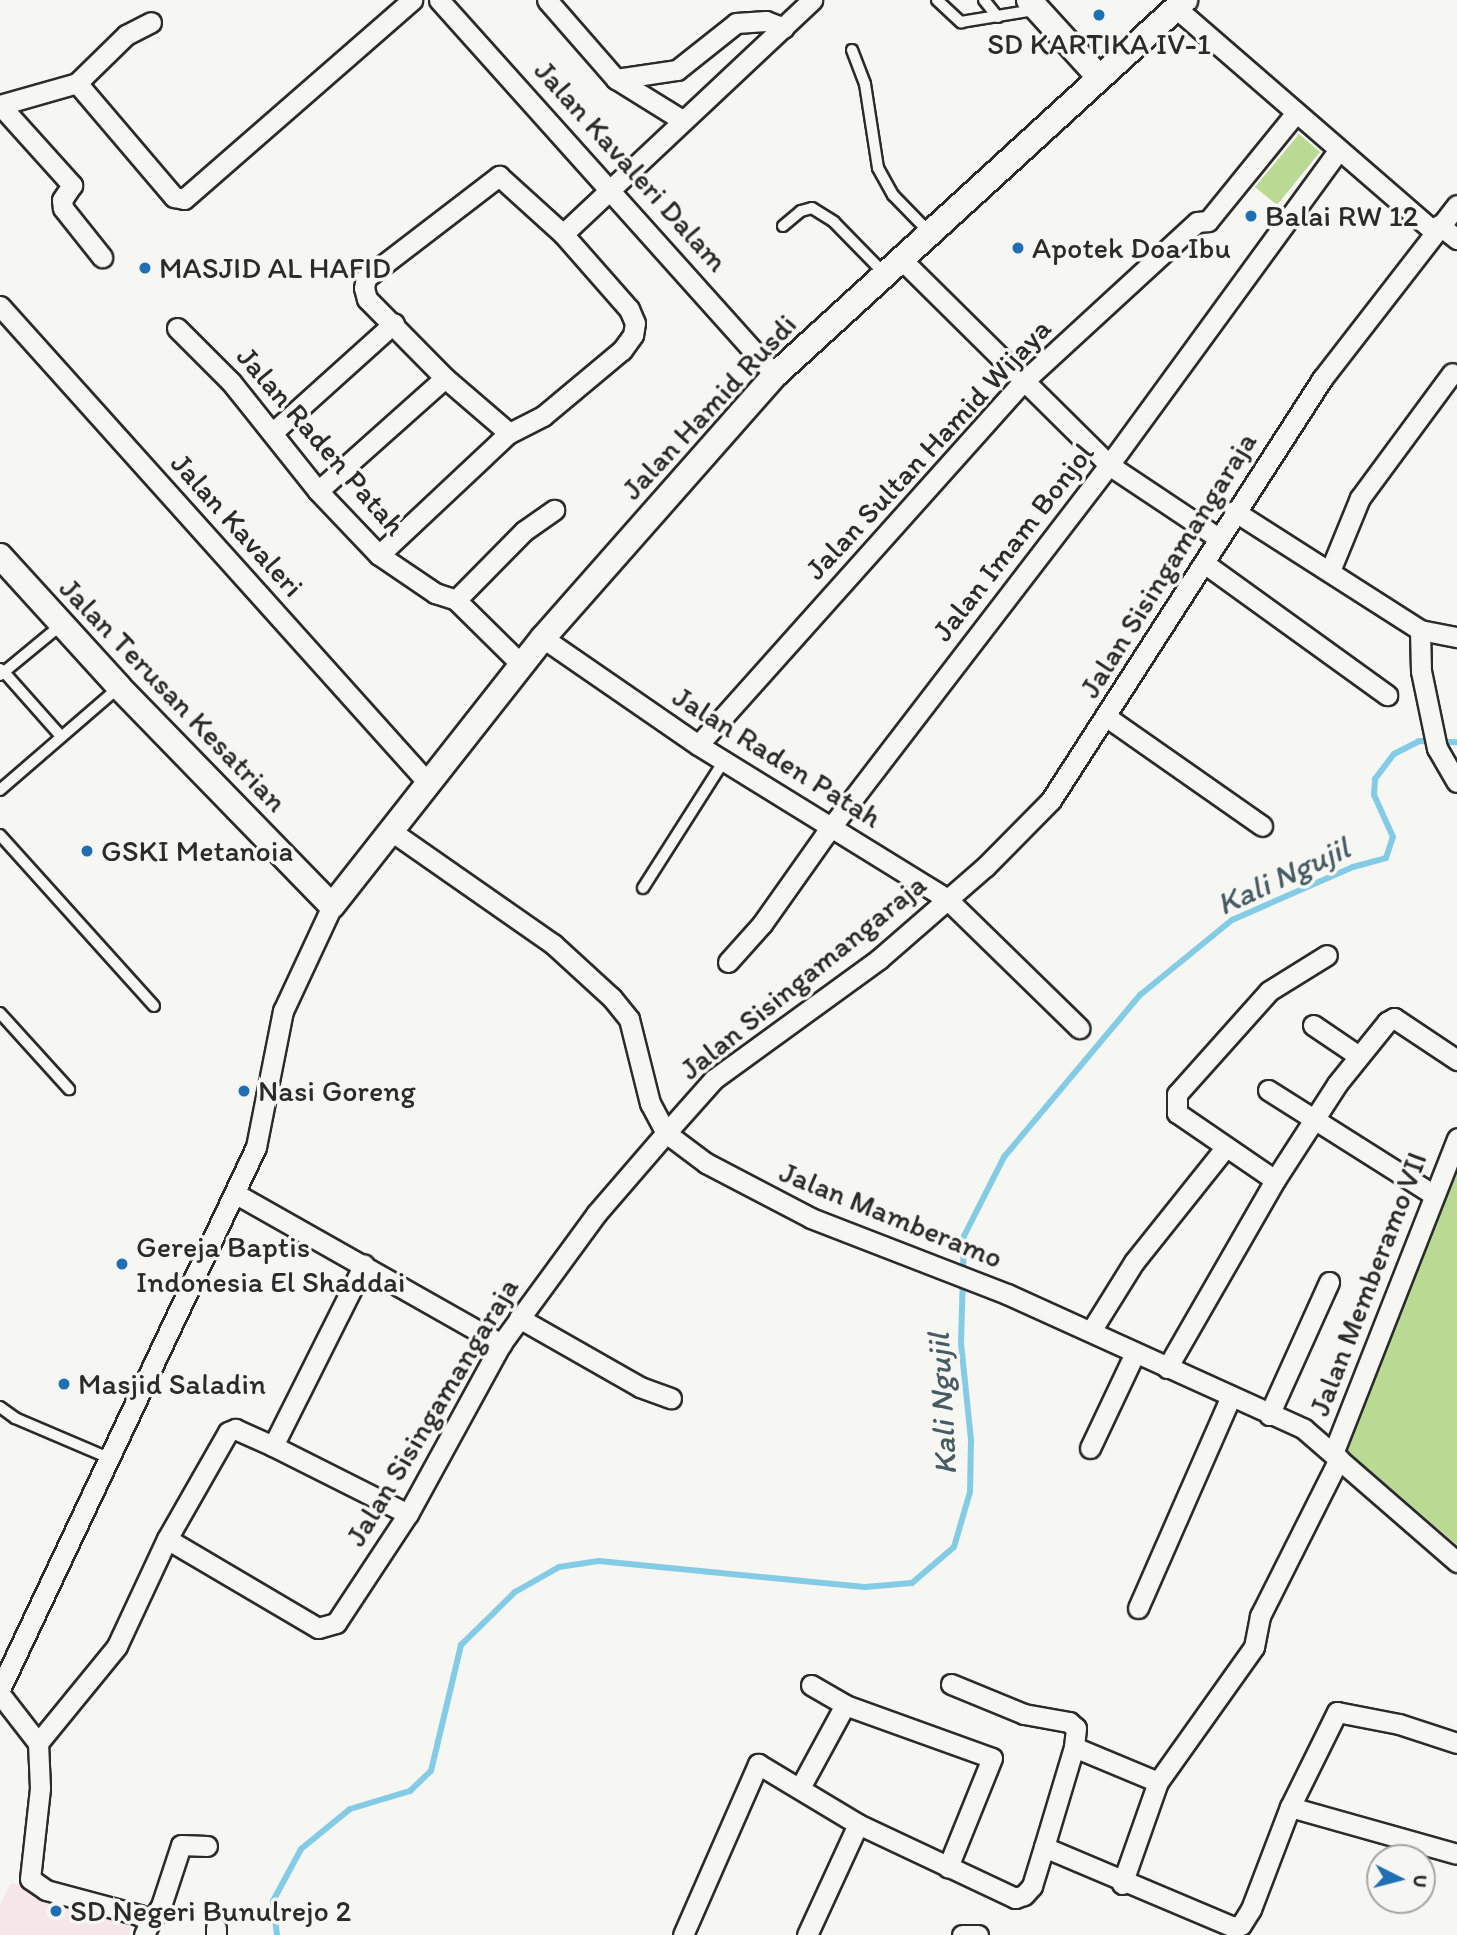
<!DOCTYPE html>
<html>
<head>
<meta charset="utf-8">
<style>
  body { margin:0 }
  #map { position:relative; width:1457px; height:1935px; overflow:hidden; background:#f6f6f2; font-family:Itim,sans-serif }
  div>[style] { position:absolute }
  [style*='--x'] { left:calc(var(--x)*1px); top:calc(var(--y)*1px); width:calc(var(--w)*1px); rotate:calc(var(--a)*1deg) }
  .built>* { inset:0; background:#f6e5e9 }
  .green>* { inset:0; background:#bada94 }
  .stream>* { height:6px; margin:-3px; padding:0 3px; transform-origin:3px; border-radius:3px; background:#84cce5 }
  .roads { filter:drop-shadow(2px 0 #2b2b2b) drop-shadow(-2px 0 #2b2b2b) drop-shadow(0 2px #2b2b2b) drop-shadow(0 -2px #2b2b2b) }
  .service>* { height:10px; margin:-5px; padding:0 5px; transform-origin:5px; border-radius:5px; background:#f6f6f2 }
  .minor>* { height:19px; margin:-9.5px; padding:0 9.5px; transform-origin:9.5px; border-radius:9.5px; background:#f6f6f2 }
  .tertiary>* { height:24px; margin:-12px; padding:0 12px; transform-origin:12px; border-radius:12px; background:#f6f6f2 }
  .dots>* { width:19px; height:19px; translate:-50% -50%; box-sizing:border-box; border:4px solid #f6f6f2; border-radius:50% }
  span { translate:-50% -50%; white-space:nowrap; text-align:center; line-height:1.15; -webkit-text-stroke:7px #f6f6f2; paint-order:stroke }
  .poi-label { font-size:30px; color:#2b2b2b }
  .left { translate:0 -50%; text-align:left }
  .street-label { font-size:30px; color:#2b2b2b }
  .water-label { font-size:32px; color:#465b63; font-style:italic }
  .north { position:absolute; left:1366px; top:1844px; width:70px; height:70px; box-sizing:border-box; background:#f6f6f2; border:2px solid #a5a5a2; border-radius:50%; rotate:96deg; font-size:19px; font-weight:700; line-height:28px; text-align:center; color:#2b2b2b }
  .north::after { content:''; display:block; margin:auto; width:24px; height:32px; background:#1f6fb2; clip-path:polygon(50% 0,100% 100%,50% 72%,0 100%) }
</style>
</head>
<body>
<div id="map">
  <div class="built">
    <i style="clip-path:polygon(11px 1883px,135px 1917px,128px 1935px,0 1935px,0 1905px)"></i>
  </div>
  <div class="green">
    <i style="clip-path:polygon(1299px 134px,1320px 152px,1277px 205px,1255px 187px)"></i>
    <i style="clip-path:polygon(1457px 1158px,1457px 1545px,1344px 1448px)"></i>
  </div>
  <div class="stream">
    <i style="--x:277;--y:1935;--w:34;--a:-97"></i>
    <i style="--x:273;--y:1901;--w:59;--a:-61.7"></i>
    <i style="--x:301;--y:1849;--w:63;--a:-39.2"></i>
    <i style="--x:350;--y:1809;--w:63;--a:-16.7"></i>
    <i style="--x:410;--y:1791;--w:29;--a:-44"></i>
    <i style="--x:431;--y:1771;--w:130;--a:-76.6"></i>
    <i style="--x:461;--y:1645;--w:76;--a:-44.5"></i>
    <i style="--x:515;--y:1592;--w:51;--a:-29.6"></i>
    <i style="--x:559;--y:1567;--w:40;--a:-8.5"></i>
    <i style="--x:599;--y:1561;--w:267;--a:5.6"></i>
    <i style="--x:865;--y:1587;--w:47;--a:-4.9"></i>
    <i style="--x:912;--y:1583;--w:55;--a:-40.6"></i>
    <i style="--x:954;--y:1547;--w:57;--a:-73.8"></i>
    <i style="--x:970;--y:1492;--w:52;--a:-88.9"></i>
    <i style="--x:971;--y:1440;--w:97;--a:-95.9"></i>
    <i style="--x:961;--y:1344;--w:108;--a:-88.4"></i>
    <i style="--x:964;--y:1236;--w:89;--a:-63.1"></i>
    <i style="--x:1004;--y:1157;--w:212;--a:-50"></i>
    <i style="--x:1140;--y:995;--w:119;--a:-39.2"></i>
    <i style="--x:1232;--y:920;--w:132;--a:-23.7"></i>
    <i style="--x:1353;--y:867;--w:34;--a:-15"></i>
    <i style="--x:1386;--y:858;--w:22;--a:-72"></i>
    <i style="--x:1393;--y:837;--w:46;--a:-114.3"></i>
    <i style="--x:1374;--y:795;--w:16;--a:-86"></i>
    <i style="--x:1375;--y:779;--w:31;--a:-53"></i>
    <i style="--x:1394;--y:754;--w:28;--a:-27"></i>
    <i style="--x:1419;--y:741;--w:38;--a:2"></i>
  </div>
  <div class="roads">
    <div class="service">
      <i style="--x:937;--y:0;--w:33;--a:43"></i>
      <i style="--x:961;--y:22;--w:74;--a:-9.3"></i>
      <i style="--x:984;--y:0;--w:22;--a:51"></i>
      <i style="--x:852;--y:50;--w:36;--a:69"></i>
      <i style="--x:865;--y:84;--w:85;--a:81.2"></i>
      <i style="--x:878;--y:168;--w:31;--a:61"></i>
      <i style="--x:893;--y:195;--w:53;--a:45.8"></i>
      <i style="--x:783;--y:226;--w:23;--a:-40"></i>
      <i style="--x:801;--y:211;--w:11;--a:-15"></i>
      <i style="--x:812;--y:208;--w:26;--a:32"></i>
      <i style="--x:834;--y:222;--w:73;--a:45.6"></i>
      <i style="--x:0;--y:669;--w:5;--a:37"></i>
      <i style="--x:4;--y:672;--w:74;--a:-39.5"></i>
      <i style="--x:0;--y:675;--w:5;--a:-37"></i>
      <i style="--x:4;--y:672;--w:84;--a:48.4"></i>
      <i style="--x:0;--y:790;--w:156;--a:-40.8"></i>
      <i style="--x:0;--y:835;--w:230;--a:48"></i>
      <i style="--x:643;--y:888;--w:151;--a:-57.5"></i>
      <i style="--x:0;--y:1013;--w:103;--a:47.8"></i>
      <i style="--x:0;--y:1407;--w:19;--a:36"></i>
      <i style="--x:15;--y:1418;--w:102;--a:23.1"></i>
    </div>
    <div class="minor">
      <i style="--x:439;--y:0;--w:504;--a:48.14"></i>
      <i style="--x:547;--y:0;--w:105;--a:48.9"></i>
      <i style="--x:616;--y:79;--w:78;--a:31.8"></i>
      <i style="--x:1176;--y:8;--w:340;--a:40.9"></i>
      <i style="--x:616;--y:79;--w:62;--a:-8.4"></i>
      <i style="--x:677;--y:70;--w:75;--a:-38.5"></i>
      <i style="--x:736;--y:23;--w:30;--a:-4"></i>
      <i style="--x:766;--y:21;--w:19;--a:21"></i>
      <i style="--x:77;--y:83;--w:150;--a:49.6"></i>
      <i style="--x:174;--y:197;--w:10;--a:11"></i>
      <i style="--x:184;--y:199;--w:303;--a:-41.1"></i>
      <i style="--x:0;--y:105;--w:108;--a:48"></i>
      <i style="--x:72;--y:185;--w:18;--a:124"></i>
      <i style="--x:62;--y:200;--w:8;--a:83"></i>
      <i style="--x:63;--y:208;--w:63;--a:51.5"></i>
      <i style="--x:0;--y:105;--w:80;--a:-15.9"></i>
      <i style="--x:77;--y:83;--w:69;--a:-44.4"></i>
      <i style="--x:126;--y:35;--w:28;--a:-27"></i>
      <i style="--x:499;--y:176;--w:86;--a:42.2"></i>
      <i style="--x:563;--y:234;--w:100;--a:48.7"></i>
      <i style="--x:629;--y:309;--w:15;--a:67"></i>
      <i style="--x:635;--y:323;--w:12;--a:99"></i>
      <i style="--x:633;--y:335;--w:19;--a:126"></i>
      <i style="--x:622;--y:350;--w:103;--a:140.1"></i>
      <i style="--x:543;--y:416;--w:38;--a:153"></i>
      <i style="--x:509;--y:433;--w:84;--a:-139.3"></i>
      <i style="--x:445;--y:378;--w:111;--a:-134.6"></i>
      <i style="--x:367;--y:299;--w:11;--a:-105"></i>
      <i style="--x:364;--y:288;--w:10;--a:-79"></i>
      <i style="--x:366;--y:278;--w:168;--a:-37.5"></i>
      <i style="--x:1439;--y:225;--w:23;--a:38"></i>
      <i style="--x:563;--y:234;--w:342;--a:-43.2"></i>
      <i style="--x:902;--y:260;--w:291;--a:44.7"></i>
      <i style="--x:1109;--y:465;--w:130;--a:33.7"></i>
      <i style="--x:0;--y:306;--w:642;--a:48.09"></i>
      <i style="--x:177;--y:328;--w:76;--a:45"></i>
      <i style="--x:231;--y:382;--w:139;--a:51.4"></i>
      <i style="--x:318;--y:491;--w:88;--a:46.4"></i>
      <i style="--x:379;--y:555;--w:68;--a:34.2"></i>
      <i style="--x:435;--y:593;--w:22;--a:18"></i>
      <i style="--x:456;--y:600;--w:91;--a:44.6"></i>
      <i style="--x:272;--y:433;--w:164;--a:-42"></i>
      <i style="--x:318;--y:491;--w:170;--a:-41.7"></i>
      <i style="--x:1234;--y:511;--w:221;--a:32.6"></i>
      <i style="--x:1420;--y:630;--w:41;--a:88.6"></i>
      <i style="--x:1421;--y:671;--w:79;--a:78.3"></i>
      <i style="--x:1437;--y:748;--w:39;--a:60"></i>
      <i style="--x:379;--y:555;--w:178;--a:-43.2"></i>
      <i style="--x:1204;--y:563;--w:226;--a:35.8"></i>
      <i style="--x:1330;--y:571;--w:79;--a:-67.7"></i>
      <i style="--x:1360;--y:498;--w:155;--a:-53.6"></i>
      <i style="--x:456;--y:600;--w:97;--a:-45.4"></i>
      <i style="--x:524;--y:531;--w:37;--a:-35"></i>
      <i style="--x:1420;--y:630;--w:38;--a:11"></i>
      <i style="--x:543;--y:638;--w:188;--a:34.6"></i>
      <i style="--x:698;--y:745;--w:293;--a:31.7"></i>
      <i style="--x:947;--y:899;--w:185;--a:44.3"></i>
      <i style="--x:1108;--y:718;--w:188;--a:35"></i>
      <i style="--x:698;--y:745;--w:489;--a:-48.2"></i>
      <i style="--x:1024;--y:381;--w:235;--a:-42.6"></i>
      <i style="--x:1197;--y:222;--w:11;--a:-5"></i>
      <i style="--x:1208;--y:221;--w:138;--a:-50.9"></i>
      <i style="--x:391;--y:831;--w:198;--a:34.9"></i>
      <i style="--x:553;--y:944;--w:80;--a:42.5"></i>
      <i style="--x:612;--y:998;--w:27;--a:51"></i>
      <i style="--x:629;--y:1019;--w:87;--a:76"></i>
      <i style="--x:650;--y:1103;--w:34;--a:62"></i>
      <i style="--x:666;--y:1133;--w:50;--a:36.9"></i>
      <i style="--x:706;--y:1163;--w:119;--a:27.6"></i>
      <i style="--x:811;--y:1218;--w:210;--a:21.2"></i>
      <i style="--x:1007;--y:1294;--w:326;--a:24.4"></i>
      <i style="--x:1304;--y:1429;--w:203;--a:41"></i>
      <i style="--x:728;--y:962;--w:51;--a:-48.2"></i>
      <i style="--x:762;--y:924;--w:109;--a:-54.7"></i>
      <i style="--x:825;--y:835;--w:466;--a:-52.5"></i>
      <i style="--x:1109;--y:465;--w:387;--a:-53.9"></i>
      <i style="--x:1313;--y:1025;--w:55;--a:34"></i>
      <i style="--x:1268;--y:1090;--w:196;--a:32.3"></i>
      <i style="--x:1275;--y:1180;--w:119;--a:-145.6"></i>
      <i style="--x:1177;--y:1113;--w:19;--a:-90"></i>
      <i style="--x:1177;--y:1094;--w:138;--a:-48.2"></i>
      <i style="--x:1269;--y:991;--w:68;--a:-31.8"></i>
      <i style="--x:236;--y:1194;--w:305;--a:29.5"></i>
      <i style="--x:519;--y:1318;--w:139;--a:29.7"></i>
      <i style="--x:640;--y:1387;--w:33;--a:20"></i>
      <i style="--x:1091;--y:1331;--w:81;--a:-58.1"></i>
      <i style="--x:1134;--y:1262;--w:146;--a:-51.4"></i>
      <i style="--x:1167;--y:1368;--w:217;--a:-60.1"></i>
      <i style="--x:1275;--y:1180;--w:114;--a:-57.1"></i>
      <i style="--x:1337;--y:1084;--w:80;--a:-51.1"></i>
      <i style="--x:1387;--y:1022;--w:8;--a:-30"></i>
      <i style="--x:1394;--y:1018;--w:76;--a:33.7"></i>
      <i style="--x:1269;--y:1415;--w:146;--a:-65.7"></i>
      <i style="--x:273;--y:1446;--w:151;--a:26.7"></i>
      <i style="--x:1090;--y:1448;--w:105;--a:-64.7"></i>
      <i style="--x:1334;--y:1451;--w:336;--a:-68.5"></i>
      <i style="--x:167;--y:1539;--w:175;--a:30.5"></i>
      <i style="--x:318;--y:1628;--w:19;--a:-16"></i>
      <i style="--x:336;--y:1623;--w:131;--a:-56.6"></i>
      <i style="--x:408;--y:1514;--w:194;--a:-61.3"></i>
      <i style="--x:501;--y:1344;--w:161;--a:-53.8"></i>
      <i style="--x:596;--y:1214;--w:107;--a:-49.2"></i>
      <i style="--x:666;--y:1133;--w:72;--a:-48.4"></i>
      <i style="--x:714;--y:1079;--w:204;--a:-36"></i>
      <i style="--x:879;--y:959;--w:140;--a:-41"></i>
      <i style="--x:985;--y:867;--w:94;--a:-45.4"></i>
      <i style="--x:1051;--y:800;--w:501;--a:-57.23"></i>
      <i style="--x:1322;--y:379;--w:220;--a:-52.2"></i>
      <i style="--x:1138;--y:1608;--w:229;--a:-66.3"></i>
      <i style="--x:951;--y:1684;--w:79;--a:22.3"></i>
      <i style="--x:1024;--y:1714;--w:46;--a:10.1"></i>
      <i style="--x:1069;--y:1722;--w:9;--a:41"></i>
      <i style="--x:1076;--y:1728;--w:19;--a:96"></i>
      <i style="--x:1074;--y:1747;--w:91;--a:22.6"></i>
      <i style="--x:811;--y:1685;--w:39;--a:30"></i>
      <i style="--x:845;--y:1705;--w:156;--a:19.8"></i>
      <i style="--x:992;--y:1758;--w:118;--a:112"></i>
      <i style="--x:0;--y:1689;--w:599;--a:-64.72"></i>
      <i style="--x:256;--y:1147;--w:139;--a:-78.8"></i>
      <i style="--x:283;--y:1011;--w:116;--a:-65"></i>
      <i style="--x:0;--y:1694;--w:62;--a:52.2"></i>
      <i style="--x:801;--y:1786;--w:92;--a:-61.5"></i>
      <i style="--x:1290;--y:1807;--w:106;--a:-63.7"></i>
      <i style="--x:1337;--y:1712;--w:63;--a:11"></i>
      <i style="--x:1399;--y:1724;--w:61;--a:18.1"></i>
      <i style="--x:1044;--y:1847;--w:104;--a:-73.3"></i>
      <i style="--x:1122;--y:1884;--w:108;--a:-70.6"></i>
      <i style="--x:1158;--y:1782;--w:166;--a:-54.6"></i>
      <i style="--x:1254;--y:1647;--w:32;--a:-79"></i>
      <i style="--x:1260;--y:1616;--w:176;--a:-63.3"></i>
      <i style="--x:150;--y:1922;--w:19;--a:-55"></i>
      <i style="--x:161;--y:1906;--w:64;--a:-71.8"></i>
      <i style="--x:181;--y:1845;--w:26;--a:2"></i>
      <i style="--x:144;--y:1935;--w:14;--a:-65"></i>
      <i style="--x:150;--y:1922;--w:13;--a:-148"></i>
      <i style="--x:139;--y:1915;--w:96;--a:-165"></i>
      <i style="--x:46;--y:1890;--w:19;--a:-145"></i>
      <i style="--x:30;--y:1879;--w:92;--a:-83.7"></i>
      <i style="--x:40;--y:1788;--w:45;--a:-92.5"></i>
      <i style="--x:38;--y:1743;--w:125;--a:-50.8"></i>
      <i style="--x:117;--y:1646;--w:118;--a:-65"></i>
      <i style="--x:167;--y:1539;--w:123;--a:-60.3"></i>
      <i style="--x:228;--y:1432;--w:8;--a:-23"></i>
      <i style="--x:235;--y:1429;--w:42;--a:24.1"></i>
      <i style="--x:273;--y:1446;--w:203;--a:-63.4"></i>
      <i style="--x:216;--y:1935;--w:7;--a:-90"></i>
      <i style="--x:683;--y:1935;--w:187;--a:-66.3"></i>
      <i style="--x:758;--y:1764;--w:117;--a:31"></i>
      <i style="--x:858;--y:1824;--w:174;--a:25.2"></i>
      <i style="--x:1015;--y:1898;--w:9;--a:-18"></i>
      <i style="--x:1024;--y:1895;--w:12;--a:-48"></i>
      <i style="--x:1032;--y:1886;--w:41;--a:-72.9"></i>
      <i style="--x:1044;--y:1847;--w:205;--a:22.9"></i>
      <i style="--x:1233;--y:1927;--w:8;--a:-14"></i>
      <i style="--x:1241;--y:1925;--w:19;--a:-58"></i>
      <i style="--x:1251;--y:1909;--w:109;--a:-69.1"></i>
      <i style="--x:1290;--y:1807;--w:173;--a:15.7"></i>
      <i style="--x:807;--y:1935;--w:122;--a:-65.3"></i>
      <i style="--x:962;--y:1935;--w:16;--a:0"></i>
    </div>
    <div class="tertiary">
      <i style="--x:1029;--y:0;--w:104;--a:47.7"></i>
      <i style="--x:0;--y:556;--w:177;--a:47.7"></i>
      <i style="--x:119;--y:687;--w:305;--a:45.8"></i>
      <i style="--x:332;--y:906;--w:341;--a:-51.8"></i>
      <i style="--x:543;--y:638;--w:351;--a:-48.6"></i>
      <i style="--x:775;--y:375;--w:556;--a:-42.45"></i>
    </div>
  </div>
  <div class="dots">
    <i style="left:1099px;top:15px;background:#1f6fb2"></i>
    <i style="left:1251px;top:216px;background:#1f6fb2"></i>
    <i style="left:1018px;top:248px;background:#1f6fb2"></i>
    <i style="left:145px;top:268px;background:#1f6fb2"></i>
    <i style="left:87px;top:851px;background:#1f6fb2"></i>
    <i style="left:244px;top:1091px;background:#1f6fb2"></i>
    <i style="left:122px;top:1264px;background:#1f6fb2"></i>
    <i style="left:64px;top:1384px;background:#1f6fb2"></i>
    <i style="left:56px;top:1911px;background:#1f6fb2"></i>
  </div>
  <div class="poi-label">
    <span style="left:1099px;top:44px">SD KARTIKA IV-1</span>
    <span class="left" style="left:1265px;top:216px">Balai RW 12</span>
    <span class="left" style="left:1032px;top:248px">Apotek Doa Ibu</span>
    <span class="left" style="left:159px;top:268px">MASJID AL HAFID</span>
    <span class="left" style="left:101px;top:851px">GSKI Metanoia</span>
    <span class="left" style="left:258px;top:1091px">Nasi Goreng</span>
    <span class="left" style="left:136px;top:1264px">Gereja Baptis<br>Indonesia El Shaddai</span>
    <span class="left" style="left:78px;top:1384px">Masjid Saladin</span>
    <span class="left" style="left:70px;top:1911px">SD Negeri Bunulrejo 2</span>
  </div>
  <div class="street-label">
    <span style="left:631px;top:166px;rotate:48deg">Jalan Kavaleri Dalam</span>
    <span style="left:709px;top:407px;rotate:-47deg">Jalan Hamid Rusdi</span>
    <span style="left:321px;top:441px;rotate:49deg">Jalan Raden Patah</span>
    <span style="left:928px;top:449px;rotate:-47deg">Jalan Sultan Hamid Wijaya</span>
    <span style="left:237px;top:525px;rotate:48deg">Jalan Kavaleri</span>
    <span style="left:1013px;top:542px;rotate:-52deg">Jalan Imam Bonjol</span>
    <span style="left:1168px;top:565px;rotate:-58deg">Jalan Sisingamangaraja</span>
    <span style="left:173px;top:695px;rotate:46deg">Jalan Terusan Kesatrian</span>
    <span style="left:777px;top:757px;rotate:32deg">Jalan Raden Patah</span>
    <span style="left:803px;top:977px;rotate:-39deg">Jalan Sisingamangaraja</span>
    <span style="left:891px;top:1215px;rotate:22deg">Jalan Mamberamo</span>
    <span style="left:1368px;top:1284px;rotate:-69deg">Jalan Memberamo VII</span>
    <span style="left:432px;top:1412px;rotate:-59deg">Jalan Sisingamangaraja</span>
  </div>
  <div class="water-label">
    <span style="left:1283px;top:876px;rotate:-25deg">Kali Ngujil</span>
    <span style="left:942px;top:1404px;rotate:-93deg">Kali Ngujil</span>
  </div>
  <div class="north">U</div>
</div>
</body>
</html>
